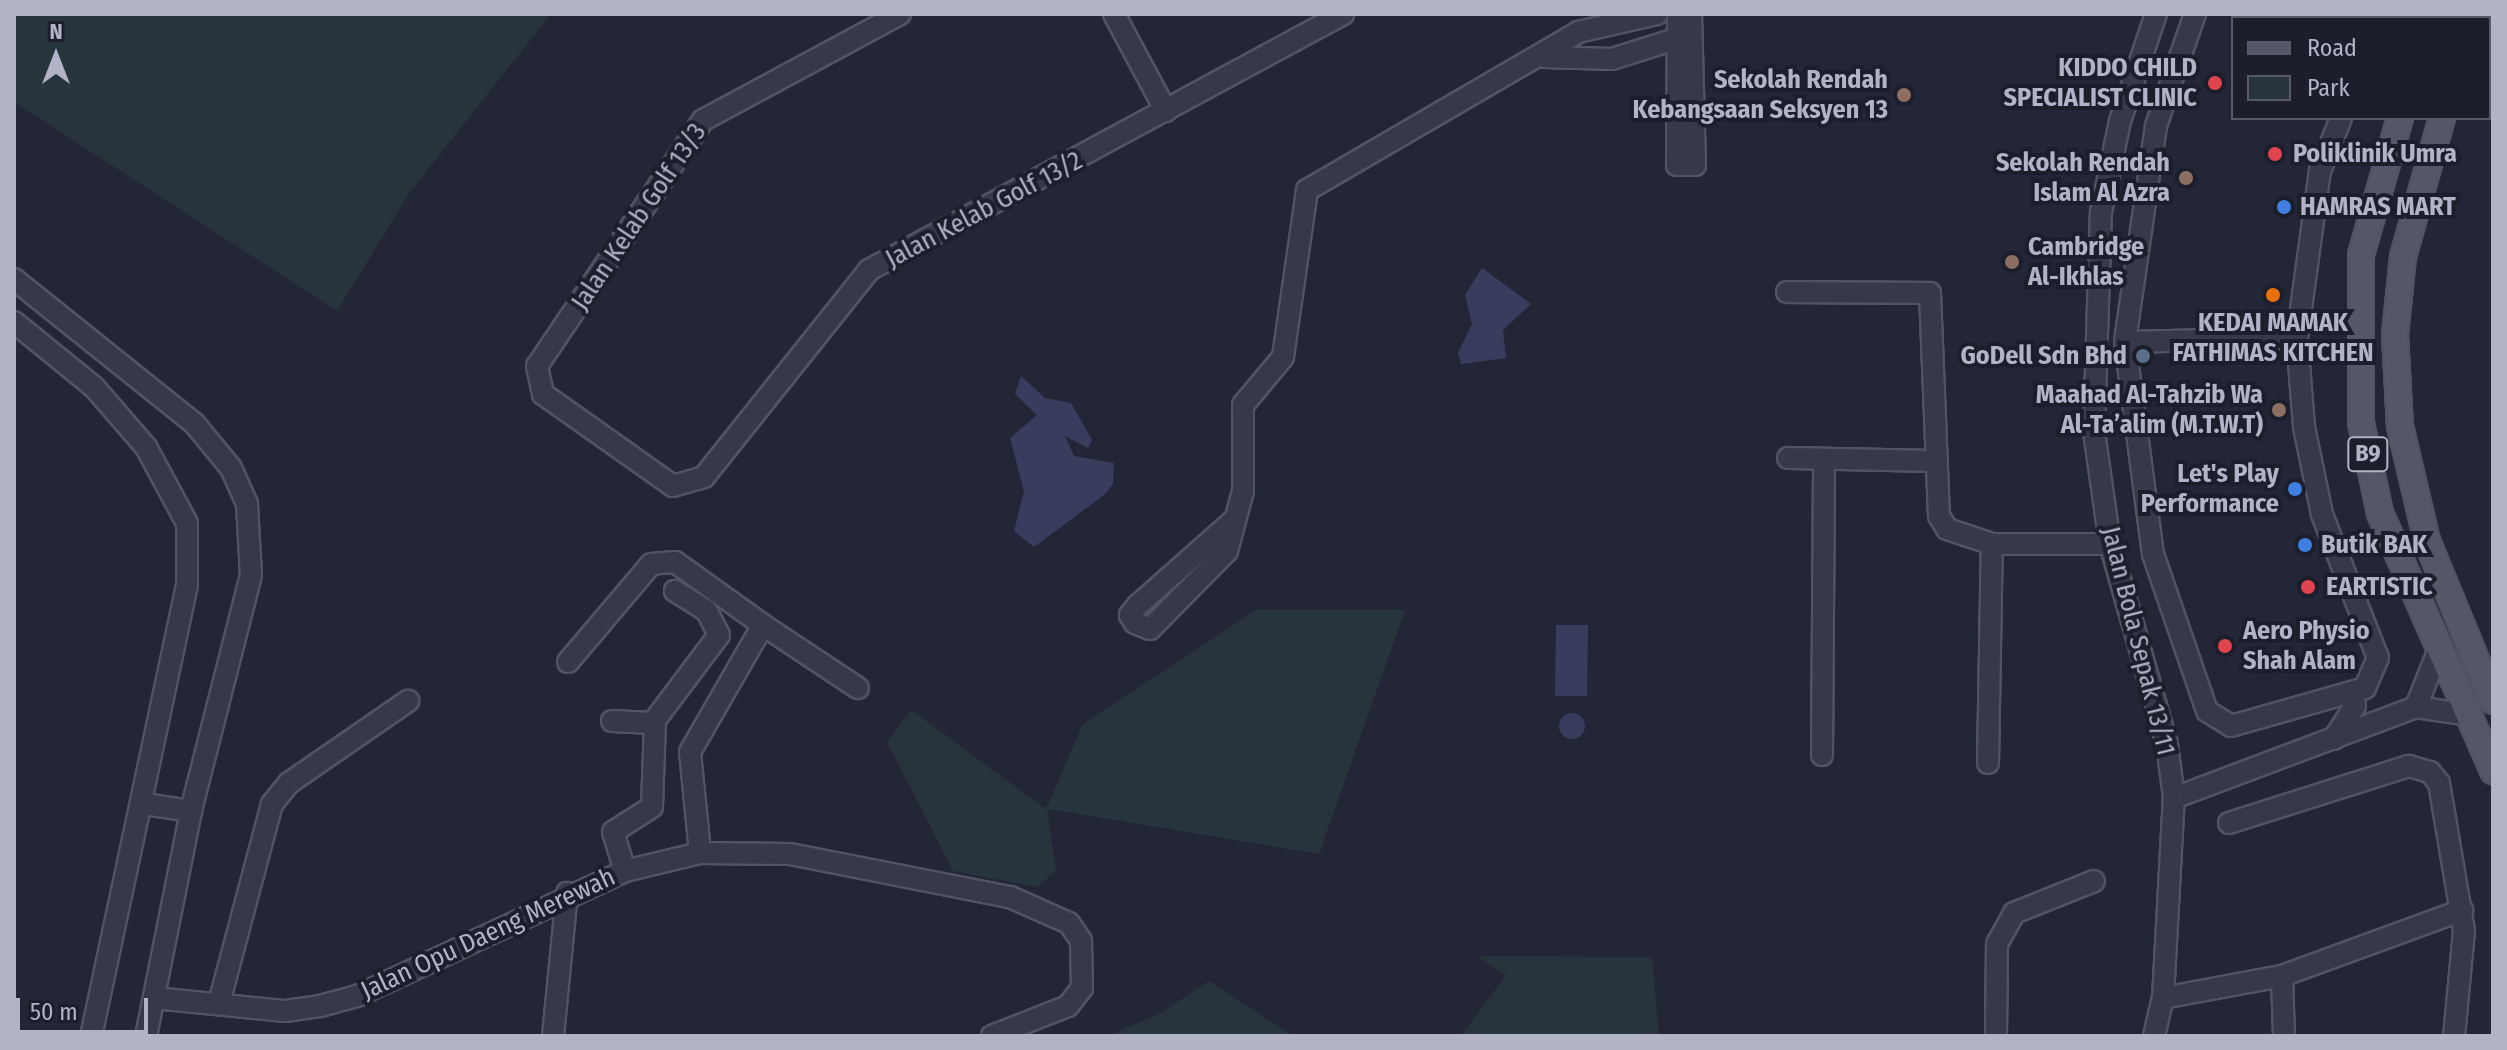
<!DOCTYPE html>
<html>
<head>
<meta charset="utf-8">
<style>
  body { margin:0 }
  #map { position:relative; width:2507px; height:1050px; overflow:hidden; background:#232637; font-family:"Fira Sans Condensed",sans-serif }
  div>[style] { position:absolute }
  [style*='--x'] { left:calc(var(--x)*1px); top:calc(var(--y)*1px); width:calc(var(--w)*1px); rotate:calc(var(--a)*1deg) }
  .green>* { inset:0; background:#28343b }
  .water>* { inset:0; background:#393d5d }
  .round { border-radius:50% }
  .roads { filter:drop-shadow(2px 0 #525363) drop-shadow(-2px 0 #525363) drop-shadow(0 2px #525363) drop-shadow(0 -2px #525363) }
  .minor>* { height:20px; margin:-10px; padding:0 10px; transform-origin:10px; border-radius:10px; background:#373848 }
  .major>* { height:24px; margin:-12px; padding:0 12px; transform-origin:12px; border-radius:12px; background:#555768 }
  .dots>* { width:22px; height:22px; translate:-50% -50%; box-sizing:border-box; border:4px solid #1c1e2c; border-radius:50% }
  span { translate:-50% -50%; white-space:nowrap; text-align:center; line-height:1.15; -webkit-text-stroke:8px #1c1e2c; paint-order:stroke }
  .shield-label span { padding:2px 6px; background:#1c1e2c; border:2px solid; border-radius:6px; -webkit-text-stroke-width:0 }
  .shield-label { font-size:24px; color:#b2b3c4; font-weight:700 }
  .poi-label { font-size:26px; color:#b2b3c4; font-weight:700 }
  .right { translate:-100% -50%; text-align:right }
  .left { translate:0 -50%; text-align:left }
  .street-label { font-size:26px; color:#b2b3c4 }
  .frame { position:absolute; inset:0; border:16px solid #b2b3c4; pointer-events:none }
  .legend { position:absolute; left:2231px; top:16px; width:260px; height:104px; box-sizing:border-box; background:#1c1e2c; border:2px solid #585a69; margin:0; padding:10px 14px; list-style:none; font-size:24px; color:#b2b3c4 }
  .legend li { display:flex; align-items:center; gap:16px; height:40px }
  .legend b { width:40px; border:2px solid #585a69 }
  .north { position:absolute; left:16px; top:16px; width:80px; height:80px; -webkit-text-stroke:6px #1c1e2c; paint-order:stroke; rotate:0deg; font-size:22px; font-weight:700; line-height:32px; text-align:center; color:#b2b3c4 }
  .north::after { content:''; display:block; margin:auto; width:28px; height:36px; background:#b2b3c4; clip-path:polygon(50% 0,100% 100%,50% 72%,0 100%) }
  .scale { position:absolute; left:16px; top:998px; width:132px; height:36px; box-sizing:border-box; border:4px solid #b2b3c4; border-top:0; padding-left:10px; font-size:24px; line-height:28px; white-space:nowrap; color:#b2b3c4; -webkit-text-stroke:6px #1c1e2c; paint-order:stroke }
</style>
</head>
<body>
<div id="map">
  <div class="green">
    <i style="clip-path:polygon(14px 14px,551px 14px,410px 192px,337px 311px,14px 102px)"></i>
    <i style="clip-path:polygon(1256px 610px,1405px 610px,1319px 854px,1047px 809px,1056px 870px,1038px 887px,953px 871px,887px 742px,911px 710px,1046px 809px,1083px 724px)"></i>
    <i style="clip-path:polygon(1477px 956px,1652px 957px,1659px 1036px,1461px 1036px,1506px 975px)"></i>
    <i style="clip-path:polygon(1209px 981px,1293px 1036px,1107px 1036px,1159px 1014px)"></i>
  </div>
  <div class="water">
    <i style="clip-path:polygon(1482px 268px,1531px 304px,1503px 330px,1506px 358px,1461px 364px,1458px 353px,1472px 324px,1465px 295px)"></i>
    <i style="clip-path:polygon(1021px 376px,1045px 398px,1071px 403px,1092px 440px,1088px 448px,1065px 436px,1074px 456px,1114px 463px,1113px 484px,1104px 495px,1034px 547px,1014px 531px,1024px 491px,1010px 438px,1037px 415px,1015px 394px)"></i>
    <i style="clip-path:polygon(1556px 625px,1588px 625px,1587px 696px,1555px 696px)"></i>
    <i class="round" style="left:1559px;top:713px;width:26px;height:26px"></i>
  </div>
  <div class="roads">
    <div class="minor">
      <i style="--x:900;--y:14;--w:224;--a:151.7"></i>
      <i style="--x:703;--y:120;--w:297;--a:124"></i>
      <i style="--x:537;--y:366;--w:29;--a:78"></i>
      <i style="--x:543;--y:394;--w:159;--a:35.3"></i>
      <i style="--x:673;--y:486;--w:32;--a:-16"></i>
      <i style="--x:704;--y:477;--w:265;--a:-51.4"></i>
      <i style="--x:869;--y:270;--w:539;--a:-28.37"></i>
      <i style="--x:1114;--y:14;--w:110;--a:61.8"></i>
      <i style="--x:1678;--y:14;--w:151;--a:90.4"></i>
      <i style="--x:1677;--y:165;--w:18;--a:0"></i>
      <i style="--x:1695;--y:165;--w:151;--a:-91.5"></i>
      <i style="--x:2195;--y:14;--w:119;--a:109.2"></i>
      <i style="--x:2156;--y:126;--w:218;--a:98.2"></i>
      <i style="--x:2125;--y:342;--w:214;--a:82.5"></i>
      <i style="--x:2153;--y:554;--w:166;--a:71"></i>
      <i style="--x:2207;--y:711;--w:28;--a:32"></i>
      <i style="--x:2231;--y:726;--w:139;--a:-15.8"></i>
      <i style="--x:2365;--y:688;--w:33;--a:-67"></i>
      <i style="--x:2378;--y:658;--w:155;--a:-111.3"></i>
      <i style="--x:2322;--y:514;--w:89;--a:-101.7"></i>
      <i style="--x:2304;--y:427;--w:89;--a:-94.5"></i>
      <i style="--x:2297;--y:338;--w:169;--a:-82.2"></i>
      <i style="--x:2320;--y:171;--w:57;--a:-68.4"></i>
      <i style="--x:2361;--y:14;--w:5;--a:53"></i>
      <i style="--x:1544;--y:57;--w:68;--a:1.7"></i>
      <i style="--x:1612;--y:59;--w:80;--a:-17.5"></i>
      <i style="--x:14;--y:279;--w:231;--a:38.7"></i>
      <i style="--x:194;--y:423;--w:58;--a:50.6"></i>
      <i style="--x:231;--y:468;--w:39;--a:66"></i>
      <i style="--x:247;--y:504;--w:71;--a:86.8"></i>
      <i style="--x:251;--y:575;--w:244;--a:104.3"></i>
      <i style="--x:191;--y:811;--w:229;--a:101.3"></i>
      <i style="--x:1787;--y:292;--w:143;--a:0.4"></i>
      <i style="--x:1930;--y:293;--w:223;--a:87.7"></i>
      <i style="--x:1939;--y:516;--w:15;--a:58"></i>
      <i style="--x:1947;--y:529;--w:47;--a:18.4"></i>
      <i style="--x:1992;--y:544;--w:118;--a:0"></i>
      <i style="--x:14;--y:322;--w:103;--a:39.1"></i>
      <i style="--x:94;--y:387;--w:79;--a:49.1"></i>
      <i style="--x:146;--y:447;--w:86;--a:61.7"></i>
      <i style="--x:187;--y:523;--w:62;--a:90"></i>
      <i style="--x:187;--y:585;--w:461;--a:102"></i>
      <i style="--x:2125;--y:342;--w:172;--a:-1.3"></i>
      <i style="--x:1788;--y:458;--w:149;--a:1.2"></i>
      <i style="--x:1233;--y:521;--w:127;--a:138.5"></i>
      <i style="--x:1138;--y:605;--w:13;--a:129"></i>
      <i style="--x:1130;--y:615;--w:9;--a:58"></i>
      <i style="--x:1135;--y:623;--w:16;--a:22"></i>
      <i style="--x:1150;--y:629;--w:110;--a:-45.4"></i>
      <i style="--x:1227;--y:551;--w:62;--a:-75.1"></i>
      <i style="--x:1243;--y:491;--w:86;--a:-90"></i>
      <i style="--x:1243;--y:405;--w:62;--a:-50.2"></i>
      <i style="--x:1283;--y:357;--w:169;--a:-81.8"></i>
      <i style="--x:1307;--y:190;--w:314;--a:-30.2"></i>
      <i style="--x:1578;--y:32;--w:81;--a:-12.8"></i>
      <i style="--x:763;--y:625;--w:114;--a:33.6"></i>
      <i style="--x:568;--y:662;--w:128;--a:-49.7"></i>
      <i style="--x:651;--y:564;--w:24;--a:-5"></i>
      <i style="--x:675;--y:562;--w:108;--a:35.6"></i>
      <i style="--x:763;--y:625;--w:146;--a:119.9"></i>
      <i style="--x:690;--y:752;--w:101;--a:84.3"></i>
      <i style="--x:2416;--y:707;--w:62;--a:-68.4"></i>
      <i style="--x:612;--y:721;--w:41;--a:2.8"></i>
      <i style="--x:2334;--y:739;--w:39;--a:-58"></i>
      <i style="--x:2355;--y:706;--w:14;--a:-94"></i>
      <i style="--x:1822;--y:755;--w:296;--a:-89.6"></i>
      <i style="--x:1988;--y:763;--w:219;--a:-89"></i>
      <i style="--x:2174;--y:798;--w:259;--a:-20.6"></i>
      <i style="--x:2416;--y:707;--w:55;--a:8.4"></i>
      <i style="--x:145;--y:804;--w:47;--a:8.7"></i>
      <i style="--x:2229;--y:823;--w:189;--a:-17.6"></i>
      <i style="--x:2409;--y:766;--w:22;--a:16"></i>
      <i style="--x:2430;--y:772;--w:14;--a:51"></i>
      <i style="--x:2439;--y:783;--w:150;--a:80.4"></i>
      <i style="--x:2464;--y:931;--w:105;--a:95.4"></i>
      <i style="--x:625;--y:871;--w:41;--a:-107.1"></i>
      <i style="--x:613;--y:832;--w:46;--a:-32.7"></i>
      <i style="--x:652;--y:807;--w:87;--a:-88"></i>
      <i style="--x:655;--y:720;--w:106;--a:-53"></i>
      <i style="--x:719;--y:635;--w:27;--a:-117"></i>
      <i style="--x:707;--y:611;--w:38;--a:-148"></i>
      <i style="--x:2282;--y:976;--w:60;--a:88.1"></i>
      <i style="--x:154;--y:998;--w:132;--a:5.7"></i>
      <i style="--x:285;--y:1011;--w:35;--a:-8"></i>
      <i style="--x:320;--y:1006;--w:38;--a:-15"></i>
      <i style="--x:357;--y:996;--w:296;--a:-25"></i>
      <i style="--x:625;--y:871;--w:77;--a:-13.5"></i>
      <i style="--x:700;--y:853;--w:90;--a:0.6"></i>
      <i style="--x:790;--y:854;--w:224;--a:11.1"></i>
      <i style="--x:1010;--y:897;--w:64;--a:23.8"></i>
      <i style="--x:1069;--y:923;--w:22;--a:56"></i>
      <i style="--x:1081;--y:941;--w:47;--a:88.8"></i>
      <i style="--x:1082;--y:988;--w:23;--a:128"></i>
      <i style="--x:1068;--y:1006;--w:82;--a:158.5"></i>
      <i style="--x:2163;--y:998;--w:121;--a:-10.5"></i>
      <i style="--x:2282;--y:976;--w:192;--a:-20.1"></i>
      <i style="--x:219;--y:1003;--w:206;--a:-75.1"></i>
      <i style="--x:272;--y:804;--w:27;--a:-51"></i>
      <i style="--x:289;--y:783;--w:145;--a:-34.6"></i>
      <i style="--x:553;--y:1036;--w:144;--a:-84.4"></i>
      <i style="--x:1996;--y:1036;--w:92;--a:-89.4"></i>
      <i style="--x:1997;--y:944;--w:35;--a:-61"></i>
      <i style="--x:2014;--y:913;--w:86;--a:-21.8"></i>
      <i style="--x:2154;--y:1036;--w:39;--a:-77"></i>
      <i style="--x:2163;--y:998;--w:200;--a:-86.9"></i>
      <i style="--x:2174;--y:798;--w:54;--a:-97.4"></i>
      <i style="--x:2167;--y:744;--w:208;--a:-105.9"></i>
      <i style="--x:2110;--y:544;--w:114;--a:-98.1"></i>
      <i style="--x:2094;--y:431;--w:219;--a:-88.2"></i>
      <i style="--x:2101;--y:212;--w:93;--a:-78.2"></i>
      <i style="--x:2120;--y:121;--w:113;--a:-71.4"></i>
    </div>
    <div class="major">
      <i style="--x:2429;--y:14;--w:4;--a:76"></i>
      <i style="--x:2455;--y:18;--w:5;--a:-53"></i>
      <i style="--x:2489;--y:20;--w:7;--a:-56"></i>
      <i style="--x:2400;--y:118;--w:142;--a:105.9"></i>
      <i style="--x:2361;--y:255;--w:168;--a:90"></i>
      <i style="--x:2361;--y:423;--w:92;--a:78.1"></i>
      <i style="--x:2380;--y:513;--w:282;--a:66.3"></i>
      <i style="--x:2442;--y:118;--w:144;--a:105.7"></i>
      <i style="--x:2403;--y:257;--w:78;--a:95.9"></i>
      <i style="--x:2395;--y:335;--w:91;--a:86.9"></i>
      <i style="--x:2400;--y:426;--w:118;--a:76.8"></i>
      <i style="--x:2427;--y:541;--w:173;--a:67.6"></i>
    </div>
  </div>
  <div class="dots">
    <i style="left:2215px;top:83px;background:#e0444e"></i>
    <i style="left:1904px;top:95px;background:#8d6e63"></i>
    <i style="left:2275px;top:154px;background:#e0444e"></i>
    <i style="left:2186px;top:178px;background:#8d6e63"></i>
    <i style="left:2284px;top:207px;background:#3f7fe0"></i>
    <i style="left:2012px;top:262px;background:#8d6e63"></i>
    <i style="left:2273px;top:295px;background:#e8710a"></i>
    <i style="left:2143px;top:356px;background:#5c6f8a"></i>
    <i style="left:2279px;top:410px;background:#8d6e63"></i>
    <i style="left:2295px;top:489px;background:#3f7fe0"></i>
    <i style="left:2305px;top:545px;background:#3f7fe0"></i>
    <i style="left:2308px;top:587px;background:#e0444e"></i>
    <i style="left:2225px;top:646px;background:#e0444e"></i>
  </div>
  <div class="shield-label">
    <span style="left:2368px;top:454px">B9</span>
  </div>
  <div class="poi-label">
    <span class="right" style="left:2197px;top:83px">KIDDO CHILD<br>SPECIALIST CLINIC</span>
    <span class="right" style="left:1888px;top:95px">Sekolah Rendah<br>Kebangsaan Seksyen 13</span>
    <span class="left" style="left:2293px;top:154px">Poliklinik Umra</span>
    <span class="right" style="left:2170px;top:178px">Sekolah Rendah<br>Islam Al Azra</span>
    <span class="left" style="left:2300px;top:207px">HAMRAS MART</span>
    <span class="left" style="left:2028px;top:262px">Cambridge<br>Al-Ikhlas</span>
    <span style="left:2273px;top:338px">KEDAI MAMAK<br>FATHIMAS KITCHEN</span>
    <span class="right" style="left:2127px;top:356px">GoDell Sdn Bhd</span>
    <span class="right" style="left:2263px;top:410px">Maahad Al-Tahzib Wa<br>Al-Ta’alim (M.T.W.T)</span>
    <span class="right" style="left:2279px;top:489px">Let's Play<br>Performance</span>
    <span class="left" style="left:2321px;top:545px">Butik BAK</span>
    <span class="left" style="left:2326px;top:587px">EARTISTIC</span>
    <span class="left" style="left:2243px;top:646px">Aero Physio<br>Shah Alam</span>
  </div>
  <div class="street-label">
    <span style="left:984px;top:210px;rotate:-28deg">Jalan Kelab Golf 13/2</span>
    <span style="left:639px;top:217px;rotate:-56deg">Jalan Kelab Golf 13/3</span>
    <span style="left:2138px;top:641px;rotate:76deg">Jalan Bola Sepak 13/11</span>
    <span style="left:488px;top:934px;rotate:-25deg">Jalan Opu Daeng Merewah</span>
  </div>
  <div class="frame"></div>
  <ul class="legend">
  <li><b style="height:10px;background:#555768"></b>Road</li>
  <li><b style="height:22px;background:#28343b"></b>Park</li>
  </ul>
  <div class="north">N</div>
  <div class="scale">50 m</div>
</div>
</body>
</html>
